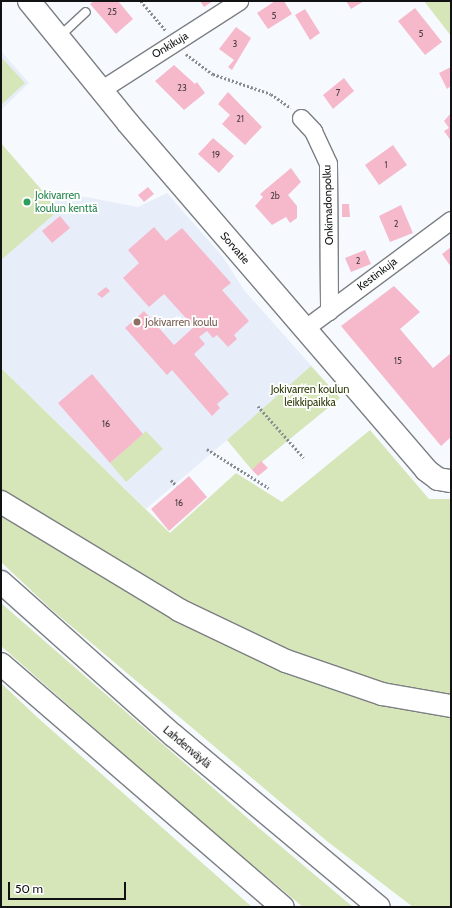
<!DOCTYPE html>
<html>
<head>
<meta charset="utf-8">
<style>
  body { margin:0 }
  #map { position:relative; width:452px; height:908px; overflow:hidden; background:#f6faff; font-family:Cabin,sans-serif }
  div>[style] { position:absolute }
  [style*='--x'] { left:calc(var(--x)*1px); top:calc(var(--y)*1px); width:calc(var(--w)*1px); rotate:calc(var(--a)*1deg) }
  .built>* { inset:0; background:#e7eef9 }
  .green>* { inset:0; background:#d6e6b9 }
  .building>* { inset:0; background:#f6b9cc }
  .path>* { height:2.5px; margin-top:-1.25px; transform-origin:0; background:repeating-linear-gradient(90deg,#8a8d90 0 2px,transparent 0 4px) }
  .roads { filter:drop-shadow(1px 0 #7c7f83) drop-shadow(-1px 0 #7c7f83) drop-shadow(0 1px #7c7f83) drop-shadow(0 -1px #7c7f83) }
  .lane>* { height:8px; margin:-4px; padding:0 4px; transform-origin:4px; border-radius:4px; background:#fff }
  .street>* { height:17px; margin:-8.5px; padding:0 8.5px; transform-origin:8.5px; border-radius:8.5px; background:#fff }
  .secondary>* { height:22px; margin:-11px; padding:0 11px; transform-origin:11px; border-radius:11px; background:#fff }
  .highway>* { height:22px; margin:-11px; padding:0 11px; transform-origin:11px; border-radius:11px; background:#fff }
  .dots>* { width:11px; height:11px; translate:-50% -50%; box-sizing:border-box; border:2px solid #fff; border-radius:50% }
  span { translate:-50% -50%; white-space:nowrap; text-align:center; line-height:1.15; -webkit-text-stroke:3.5px #fff; paint-order:stroke }
  .number-label { font-size:9px; color:#4a3c41 }
  .number-label span { -webkit-text-stroke-width:0 }
  .street-label { font-size:11px; color:#111213 }
  .leisure-label { font-size:11px; color:#27864d }
  .left { translate:0 -50%; text-align:left }
  .education-label { font-size:11px; color:#785e54 }
  .park-label { font-size:11px; color:#2e3b08 }
  .frame { position:absolute; inset:0; border:2px solid #111213; pointer-events:none }
  .scale { position:absolute; left:8px; top:882px; width:118px; height:18px; box-sizing:border-box; border:2px solid #111213; border-top:0; padding-left:5px; font-size:12px; line-height:14px; white-space:nowrap; color:#111213; -webkit-text-stroke:3px #fff; paint-order:stroke }
</style>
</head>
<body>
<div id="map">
  <div class="built">
    <i style="clip-path:polygon(1px 51px,29px 83px,1px 110px)"></i>
    <i style="clip-path:polygon(1px 145px,46px 195px,86px 197px,138px 207px,167px 193px,223px 257px,244px 290px,340px 398px,252px 470px,227px 440px,146px 509px,1px 368px)"></i>
  </div>
  <div class="green">
    <i style="clip-path:polygon(424px 1px,451px 1px,451px 36px)"></i>
    <i style="clip-path:polygon(1px 57px,25px 83px,1px 105px)"></i>
    <i style="clip-path:polygon(1px 143px,59px 210px,1px 260px)"></i>
    <i style="clip-path:polygon(311px 366px,340px 398px,252px 470px,227px 440px)"></i>
    <i style="clip-path:polygon(1px 368px,170px 533px,236px 473px,282px 502px,370px 430px,429px 499px,451px 499px,451px 696px,398px 689px,270px 644px,197px 609px,1px 494px)"></i>
    <i style="clip-path:polygon(146px 431px,163px 449px,126px 482px,110px 463px)"></i>
    <i style="clip-path:polygon(1px 509px,388px 703px,451px 717px,451px 907px,413px 907px,328px 842px,52px 610px,1px 562px)"></i>
    <i style="clip-path:polygon(1px 603px,259px 828px,353px 907px,303px 907px,202px 823px,1px 646px)"></i>
    <i style="clip-path:polygon(1px 683px,37px 717px,252px 907px,1px 907px)"></i>
  </div>
  <div class="building">
    <i style="clip-path:polygon(94px 1px,118px 1px,133px 19px,116px 34px,90px 4px)"></i>
    <i style="clip-path:polygon(200px 1px,213px 1px,204px 7px)"></i>
    <i style="clip-path:polygon(275px 1px,284px 1px,292px 14px,268px 29px,257px 13px)"></i>
    <i style="clip-path:polygon(346px 1px,364px 1px,351px 9px)"></i>
    <i style="clip-path:polygon(415px 8px,442px 42px,425px 55px,398px 21px)"></i>
    <i style="clip-path:polygon(305px 9px,320px 33px,310px 40px,295px 15px)"></i>
    <i style="clip-path:polygon(236px 27px,251px 38px,232px 70px,228px 67px,234px 60px,219px 49px)"></i>
    <i style="clip-path:polygon(174px 65px,195px 84px,197px 82px,205px 93px,184px 110px,155px 81px)"></i>
    <i style="clip-path:polygon(451px 67px,451px 86px,447px 89px,439px 73px)"></i>
    <i style="clip-path:polygon(344px 78px,354px 91px,333px 109px,323px 95px)"></i>
    <i style="clip-path:polygon(228px 92px,262px 127px,245px 145px,222px 124px,230px 115px,218px 104px)"></i>
    <i style="clip-path:polygon(451px 113px,451px 141px,444px 131px,449px 128px,444px 121px)"></i>
    <i style="clip-path:polygon(213px 138px,234px 156px,219px 173px,198px 154px)"></i>
    <i style="clip-path:polygon(393px 145px,407px 165px,379px 185px,365px 165px)"></i>
    <i style="clip-path:polygon(291px 168px,301px 182px,288px 195px,297px 206px,297px 218px,290px 223px,286px 217px,272px 225px,255px 206px,263px 197px,260px 194px)"></i>
    <i style="clip-path:polygon(148px 187px,154px 194px,144px 202px,138px 195px)"></i>
    <i style="clip-path:polygon(342px 204px,349px 204px,350px 217px,342px 217px)"></i>
    <i style="clip-path:polygon(401px 205px,413px 233px,390px 242px,379px 216px)"></i>
    <i style="clip-path:polygon(60px 216px,70px 228px,52px 243px,42px 231px)"></i>
    <i style="clip-path:polygon(154px 227px,166px 241px,182px 228px,231px 283px,222px 290px,249px 321px,234px 335px,237px 339px,228px 347px,217px 335px,213px 338px,207px 331px,199px 337px,205px 344px,194px 354px,229px 394px,217px 404px,220px 408px,212px 416px,172px 370px,167px 375px,125px 328px,144px 311px,174px 345px,194px 327px,164px 294px,149px 307px,123px 278px,139px 263px,128px 250px)"></i>
    <i style="clip-path:polygon(451px 247px,451px 267px,442px 254px)"></i>
    <i style="clip-path:polygon(365px 250px,371px 264px,351px 272px,345px 258px)"></i>
    <i style="clip-path:polygon(394px 286px,420px 312px,400px 329px,433px 368px,451px 353px,451px 437px,441px 446px,341px 326px)"></i>
    <i style="clip-path:polygon(106px 287px,110px 291px,102px 298px,97px 294px)"></i>
    <i style="clip-path:polygon(92px 374px,143px 434px,110px 463px,58px 403px)"></i>
    <i style="clip-path:polygon(261px 461px,268px 468px,258px 476px,252px 470px)"></i>
    <i style="clip-path:polygon(189px 476px,207px 497px,169px 531px,151px 509px)"></i>
  </div>
  <div class="path">
    <i style="--x:141;--y:1;--w:39;--a:50"></i>
    <i style="--x:266;--y:1;--w:1;--a:0"></i>
    <i style="--x:186;--y:54;--w:34;--a:37"></i>
    <i style="--x:213;--y:74;--w:61;--a:19"></i>
    <i style="--x:271;--y:94;--w:24;--a:35"></i>
    <i style="--x:258;--y:406;--w:69;--a:48.5"></i>
    <i style="--x:207;--y:449;--w:73;--a:32.2"></i>
    <i style="--x:171;--y:480;--w:8;--a:45"></i>
  </div>
  <div class="roads">
    <div class="lane">
      <i style="--x:60;--y:36;--w:35;--a:-43"></i>
    </div>
    <div class="street">
      <i style="--x:102;--y:89;--w:163;--a:-32.7"></i>
      <i style="--x:301;--y:118;--w:18;--a:47"></i>
      <i style="--x:313;--y:131;--w:35;--a:65"></i>
      <i style="--x:328;--y:163;--w:148;--a:89.6"></i>
      <i style="--x:304;--y:329;--w:183;--a:-36.6"></i>
    </div>
    <div class="secondary">
      <i style="--x:29;--y:1;--w:157;--a:50.9"></i>
      <i style="--x:128;--y:123;--w:457;--a:49.3"></i>
      <i style="--x:426;--y:470;--w:15;--a:37"></i>
      <i style="--x:438;--y:479;--w:13;--a:9"></i>
    </div>
    <div class="highway">
      <i style="--x:1;--y:502;--w:208;--a:31.2"></i>
      <i style="--x:179;--y:610;--w:119;--a:25.5"></i>
      <i style="--x:286;--y:661;--w:102;--a:19"></i>
      <i style="--x:382;--y:694;--w:70;--a:9.9"></i>
      <i style="--x:1;--y:582;--w:230;--a:41.7"></i>
      <i style="--x:173;--y:735;--w:268;--a:39.9"></i>
      <i style="--x:1;--y:664;--w:372;--a:40.8"></i>
    </div>
  </div>
  <div class="dots">
    <i style="left:27px;top:202px;background:#2e9e5b"></i>
    <i style="left:137px;top:322px;background:#8d6e63"></i>
  </div>
  <div class="number-label">
    <span style="left:112px;top:12px">25</span>
    <span style="left:274px;top:16px">5</span>
    <span style="left:421px;top:34px">5</span>
    <span style="left:235px;top:44px">3</span>
    <span style="left:182px;top:88px">23</span>
    <span style="left:338px;top:93px">7</span>
    <span style="left:240px;top:119px">21</span>
    <span style="left:216px;top:155px">19</span>
    <span style="left:386px;top:165px">1</span>
    <span style="left:275px;top:196px">2b</span>
    <span style="left:396px;top:224px">2</span>
    <span style="left:358px;top:261px">2</span>
    <span style="left:398px;top:361px">15</span>
    <span style="left:106px;top:424px">16</span>
    <span style="left:179px;top:503px">16</span>
  </div>
  <div class="street-label">
    <span style="left:170px;top:45px;rotate:-31deg">Onkikuja</span>
    <span style="left:328px;top:205px;rotate:-92deg">Onkimadonpolku</span>
    <span style="left:235px;top:248px;rotate:49deg">Sorvatie</span>
    <span style="left:377px;top:274px;rotate:-37deg">Kestinkuja</span>
    <span style="left:187px;top:747px;rotate:40deg">Lahdenväylä</span>
  </div>
  <div class="leisure-label">
    <span class="left" style="left:35px;top:202px">Jokivarren<br>koulun kenttä</span>
  </div>
  <div class="education-label">
    <span class="left" style="left:145px;top:322px">Jokivarren koulu</span>
  </div>
  <div class="park-label">
    <span style="left:310px;top:396px">Jokivarren koulun<br>leikkipaikka</span>
  </div>
  <div class="frame"></div>
  <div class="scale">50 m</div>
</div>
</body>
</html>
